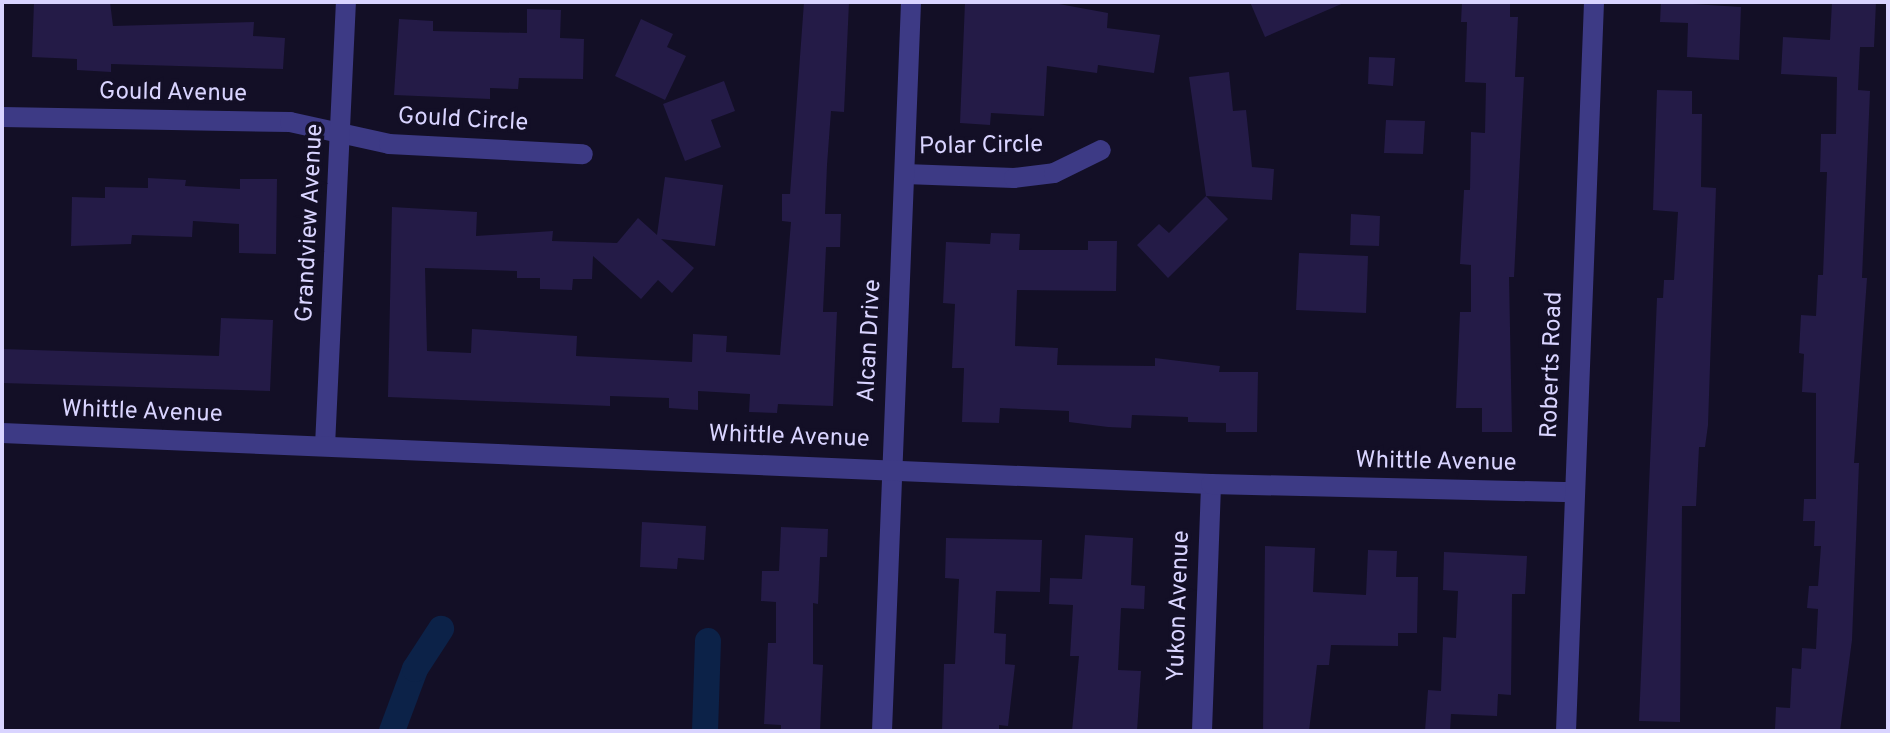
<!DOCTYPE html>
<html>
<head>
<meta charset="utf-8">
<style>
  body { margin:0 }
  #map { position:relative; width:1890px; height:733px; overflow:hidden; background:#130f26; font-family:Overpass,sans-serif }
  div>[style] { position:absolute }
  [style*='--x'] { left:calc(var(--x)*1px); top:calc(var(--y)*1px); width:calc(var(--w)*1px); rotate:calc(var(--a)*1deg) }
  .canal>* { height:26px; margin:-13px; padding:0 13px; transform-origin:13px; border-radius:13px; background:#0c2248 }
  .building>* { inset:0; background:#241b47 }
  .minor>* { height:20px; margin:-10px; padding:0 10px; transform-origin:10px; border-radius:10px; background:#3d3a85 }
  .tertiary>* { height:20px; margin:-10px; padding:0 10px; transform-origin:10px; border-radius:10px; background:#3d3a85 }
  span { translate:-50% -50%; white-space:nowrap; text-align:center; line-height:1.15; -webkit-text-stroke:7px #130f26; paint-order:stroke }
  .street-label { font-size:24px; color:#d9d4ff }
  .frame { position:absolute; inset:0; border:4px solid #d9d4ff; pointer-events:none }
</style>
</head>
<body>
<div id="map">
  <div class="canal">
    <i style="--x:392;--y:731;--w:66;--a:-69.6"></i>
    <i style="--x:415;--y:669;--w:48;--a:-57"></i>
    <i style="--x:705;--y:731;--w:90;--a:-88.1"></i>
  </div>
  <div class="building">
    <i style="clip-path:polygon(34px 2px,110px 2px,113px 26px,254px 22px,253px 36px,285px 38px,283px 69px,111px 64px,111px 72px,77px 70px,77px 59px,32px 57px)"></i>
    <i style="clip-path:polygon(804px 2px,849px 2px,844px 112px,831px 111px,827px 165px,825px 214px,841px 214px,840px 247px,826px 247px,823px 312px,837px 312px,833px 406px,778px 404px,777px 413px,749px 412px,750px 394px,698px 391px,698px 410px,669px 408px,669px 398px,610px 396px,610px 406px,388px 397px,392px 207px,477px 212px,476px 236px,553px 231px,552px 241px,617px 243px,638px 218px,657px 235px,665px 177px,723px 185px,715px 246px,661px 239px,694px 268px,672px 293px,658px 280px,641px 299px,593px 256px,592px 279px,573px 279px,572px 290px,540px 289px,540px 278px,517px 278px,517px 271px,425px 268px,427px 351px,471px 353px,472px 329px,577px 336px,576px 356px,692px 362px,693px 334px,727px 336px,726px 352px,780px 355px,791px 222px,782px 221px,782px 194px,790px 194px)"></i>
    <i style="clip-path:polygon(965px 2px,1048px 2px,1108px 13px,1107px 28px,1160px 35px,1154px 73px,1098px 65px,1097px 73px,1047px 66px,1044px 116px,991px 113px,990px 125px,960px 123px)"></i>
    <i style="clip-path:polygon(1250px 2px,1346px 2px,1265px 37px)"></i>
    <i style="clip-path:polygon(1462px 2px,1510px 2px,1510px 17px,1518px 17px,1515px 77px,1524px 77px,1514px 277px,1509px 277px,1512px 432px,1482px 432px,1482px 408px,1456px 408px,1460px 312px,1471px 312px,1471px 265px,1460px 264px,1464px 190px,1470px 190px,1471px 132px,1485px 133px,1486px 83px,1465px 82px,1467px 22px,1461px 22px)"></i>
    <i style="clip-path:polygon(1661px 2px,1741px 7px,1739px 60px,1687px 57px,1688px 23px,1660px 22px)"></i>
    <i style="clip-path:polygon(1832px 2px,1876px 2px,1874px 47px,1860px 47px,1858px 90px,1870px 91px,1862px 278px,1867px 278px,1854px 463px,1859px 463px,1852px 640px,1840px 731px,1810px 731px,1775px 729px,1776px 707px,1790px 708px,1792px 668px,1801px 669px,1802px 648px,1816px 649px,1818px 609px,1807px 608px,1809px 586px,1818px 586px,1821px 546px,1814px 546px,1815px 521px,1803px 521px,1804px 499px,1816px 499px,1816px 393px,1802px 392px,1804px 354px,1799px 353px,1801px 315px,1816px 316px,1818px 275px,1823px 275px,1827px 172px,1820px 172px,1821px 134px,1836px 134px,1837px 77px,1781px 74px,1783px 37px,1830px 40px)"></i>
    <i style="clip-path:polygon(527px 9px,561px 10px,560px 38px,584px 39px,583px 79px,519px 78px,518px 89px,490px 88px,490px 99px,394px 95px,399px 19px,433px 21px,433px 31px,527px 33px)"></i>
    <i style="clip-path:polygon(641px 19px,673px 34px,667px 47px,686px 56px,665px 100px,615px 76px)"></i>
    <i style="clip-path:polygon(1369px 57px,1395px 58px,1393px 86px,1368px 84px)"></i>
    <i style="clip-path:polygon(1229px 72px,1233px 111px,1246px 110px,1252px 167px,1274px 169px,1272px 200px,1206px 196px,1228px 219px,1168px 278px,1137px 245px,1159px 224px,1169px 233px,1206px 196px,1189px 77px)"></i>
    <i style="clip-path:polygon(724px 81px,735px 111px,711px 120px,721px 147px,685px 161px,663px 104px)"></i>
    <i style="clip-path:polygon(1657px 90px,1692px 91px,1692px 114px,1702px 114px,1701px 187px,1716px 188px,1708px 425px,1705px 447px,1699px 447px,1696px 506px,1682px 506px,1680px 722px,1639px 721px,1657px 298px,1663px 298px,1664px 280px,1674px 280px,1678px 212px,1653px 210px)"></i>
    <i style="clip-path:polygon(1386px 120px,1425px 121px,1423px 154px,1384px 153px)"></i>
    <i style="clip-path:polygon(148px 178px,186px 180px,185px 186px,240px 189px,240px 179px,277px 179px,276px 254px,239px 253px,239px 224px,193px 221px,192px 237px,132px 235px,131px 244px,71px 246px,72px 197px,105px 198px,105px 187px,148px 188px)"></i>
    <i style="clip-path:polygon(1351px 214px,1380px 216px,1379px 246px,1350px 245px)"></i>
    <i style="clip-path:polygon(991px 233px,1020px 234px,1019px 250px,1088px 250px,1088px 241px,1117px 241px,1116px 291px,1017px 290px,1015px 346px,1058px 348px,1057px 365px,1155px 366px,1155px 358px,1220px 366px,1219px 372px,1258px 372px,1257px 432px,1226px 432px,1226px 423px,1188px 422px,1188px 417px,1132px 415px,1131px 428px,1108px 427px,1069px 422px,1069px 411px,1000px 408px,999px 423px,962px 422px,964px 368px,952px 368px,955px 304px,943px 303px,946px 242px,990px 244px)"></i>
    <i style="clip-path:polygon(1299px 253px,1368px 256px,1366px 313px,1296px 310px)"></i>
    <i style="clip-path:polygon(221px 318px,273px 320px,270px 391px,2px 383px,2px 349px,219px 356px)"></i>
    <i style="clip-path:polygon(642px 522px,706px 526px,704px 560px,678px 558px,677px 569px,640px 567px)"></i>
    <i style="clip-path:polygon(781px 527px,828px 529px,827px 557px,820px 557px,818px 604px,813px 603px,813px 664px,823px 665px,820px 731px,781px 731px,781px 725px,764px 724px,768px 643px,776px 643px,776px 602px,761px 601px,762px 571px,779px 571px)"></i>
    <i style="clip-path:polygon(1085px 535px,1133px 538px,1131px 585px,1145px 586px,1144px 609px,1121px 608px,1118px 670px,1141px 671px,1137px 731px,1072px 731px,1079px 656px,1070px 656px,1073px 605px,1049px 604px,1050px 578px,1082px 579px)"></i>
    <i style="clip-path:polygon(946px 538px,1042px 540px,1040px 592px,996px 591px,994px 633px,1006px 634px,1005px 664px,1015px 665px,1008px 726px,999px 725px,999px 731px,942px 731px,944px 664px,955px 664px,959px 579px,945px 578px)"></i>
    <i style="clip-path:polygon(1265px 546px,1315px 548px,1313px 592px,1366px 595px,1368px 550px,1397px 551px,1396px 577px,1418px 577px,1417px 633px,1398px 633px,1398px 646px,1331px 645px,1329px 665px,1317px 665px,1309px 731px,1263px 731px)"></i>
    <i style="clip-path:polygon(1444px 552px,1527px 556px,1525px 594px,1512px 594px,1511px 695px,1498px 694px,1497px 716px,1451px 714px,1450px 731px,1425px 731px,1428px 690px,1441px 691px,1443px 637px,1456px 638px,1458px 591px,1443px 590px)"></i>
  </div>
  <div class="minor">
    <i style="--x:2;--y:117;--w:288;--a:1"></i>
    <i style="--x:290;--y:122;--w:101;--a:12.5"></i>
    <i style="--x:389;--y:144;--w:194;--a:3"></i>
    <i style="--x:905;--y:174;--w:109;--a:2.1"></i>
    <i style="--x:1014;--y:178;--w:40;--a:-7.1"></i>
    <i style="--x:1054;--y:173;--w:52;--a:-26.1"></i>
    <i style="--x:325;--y:446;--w:444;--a:-87.3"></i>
    <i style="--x:882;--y:731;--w:730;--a:-87.72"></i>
    <i style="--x:1202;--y:731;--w:247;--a:-87.9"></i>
  </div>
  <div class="tertiary">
    <i style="--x:2;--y:433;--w:1210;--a:2.42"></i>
    <i style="--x:1211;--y:484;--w:363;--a:1.3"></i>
    <i style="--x:1566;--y:731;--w:730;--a:-87.8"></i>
  </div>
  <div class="street-label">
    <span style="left:173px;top:94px;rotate:1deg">Gould Avenue</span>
    <span style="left:463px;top:121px;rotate:3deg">Gould Circle</span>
    <span style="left:981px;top:147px;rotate:-1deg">Polar Circle</span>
    <span style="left:311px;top:223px;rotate:-87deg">Grandview Avenue</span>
    <span style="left:871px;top:341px;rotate:-87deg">Alcan Drive</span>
    <span style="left:1553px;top:365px;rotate:-88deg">Roberts Road</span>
    <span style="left:142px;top:413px;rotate:2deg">Whittle Avenue</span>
    <span style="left:789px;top:438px;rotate:2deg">Whittle Avenue</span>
    <span style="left:1436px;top:463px;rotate:1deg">Whittle Avenue</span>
    <span style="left:1180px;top:606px;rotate:-88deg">Yukon Avenue</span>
  </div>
  <div class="frame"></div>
</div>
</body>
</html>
